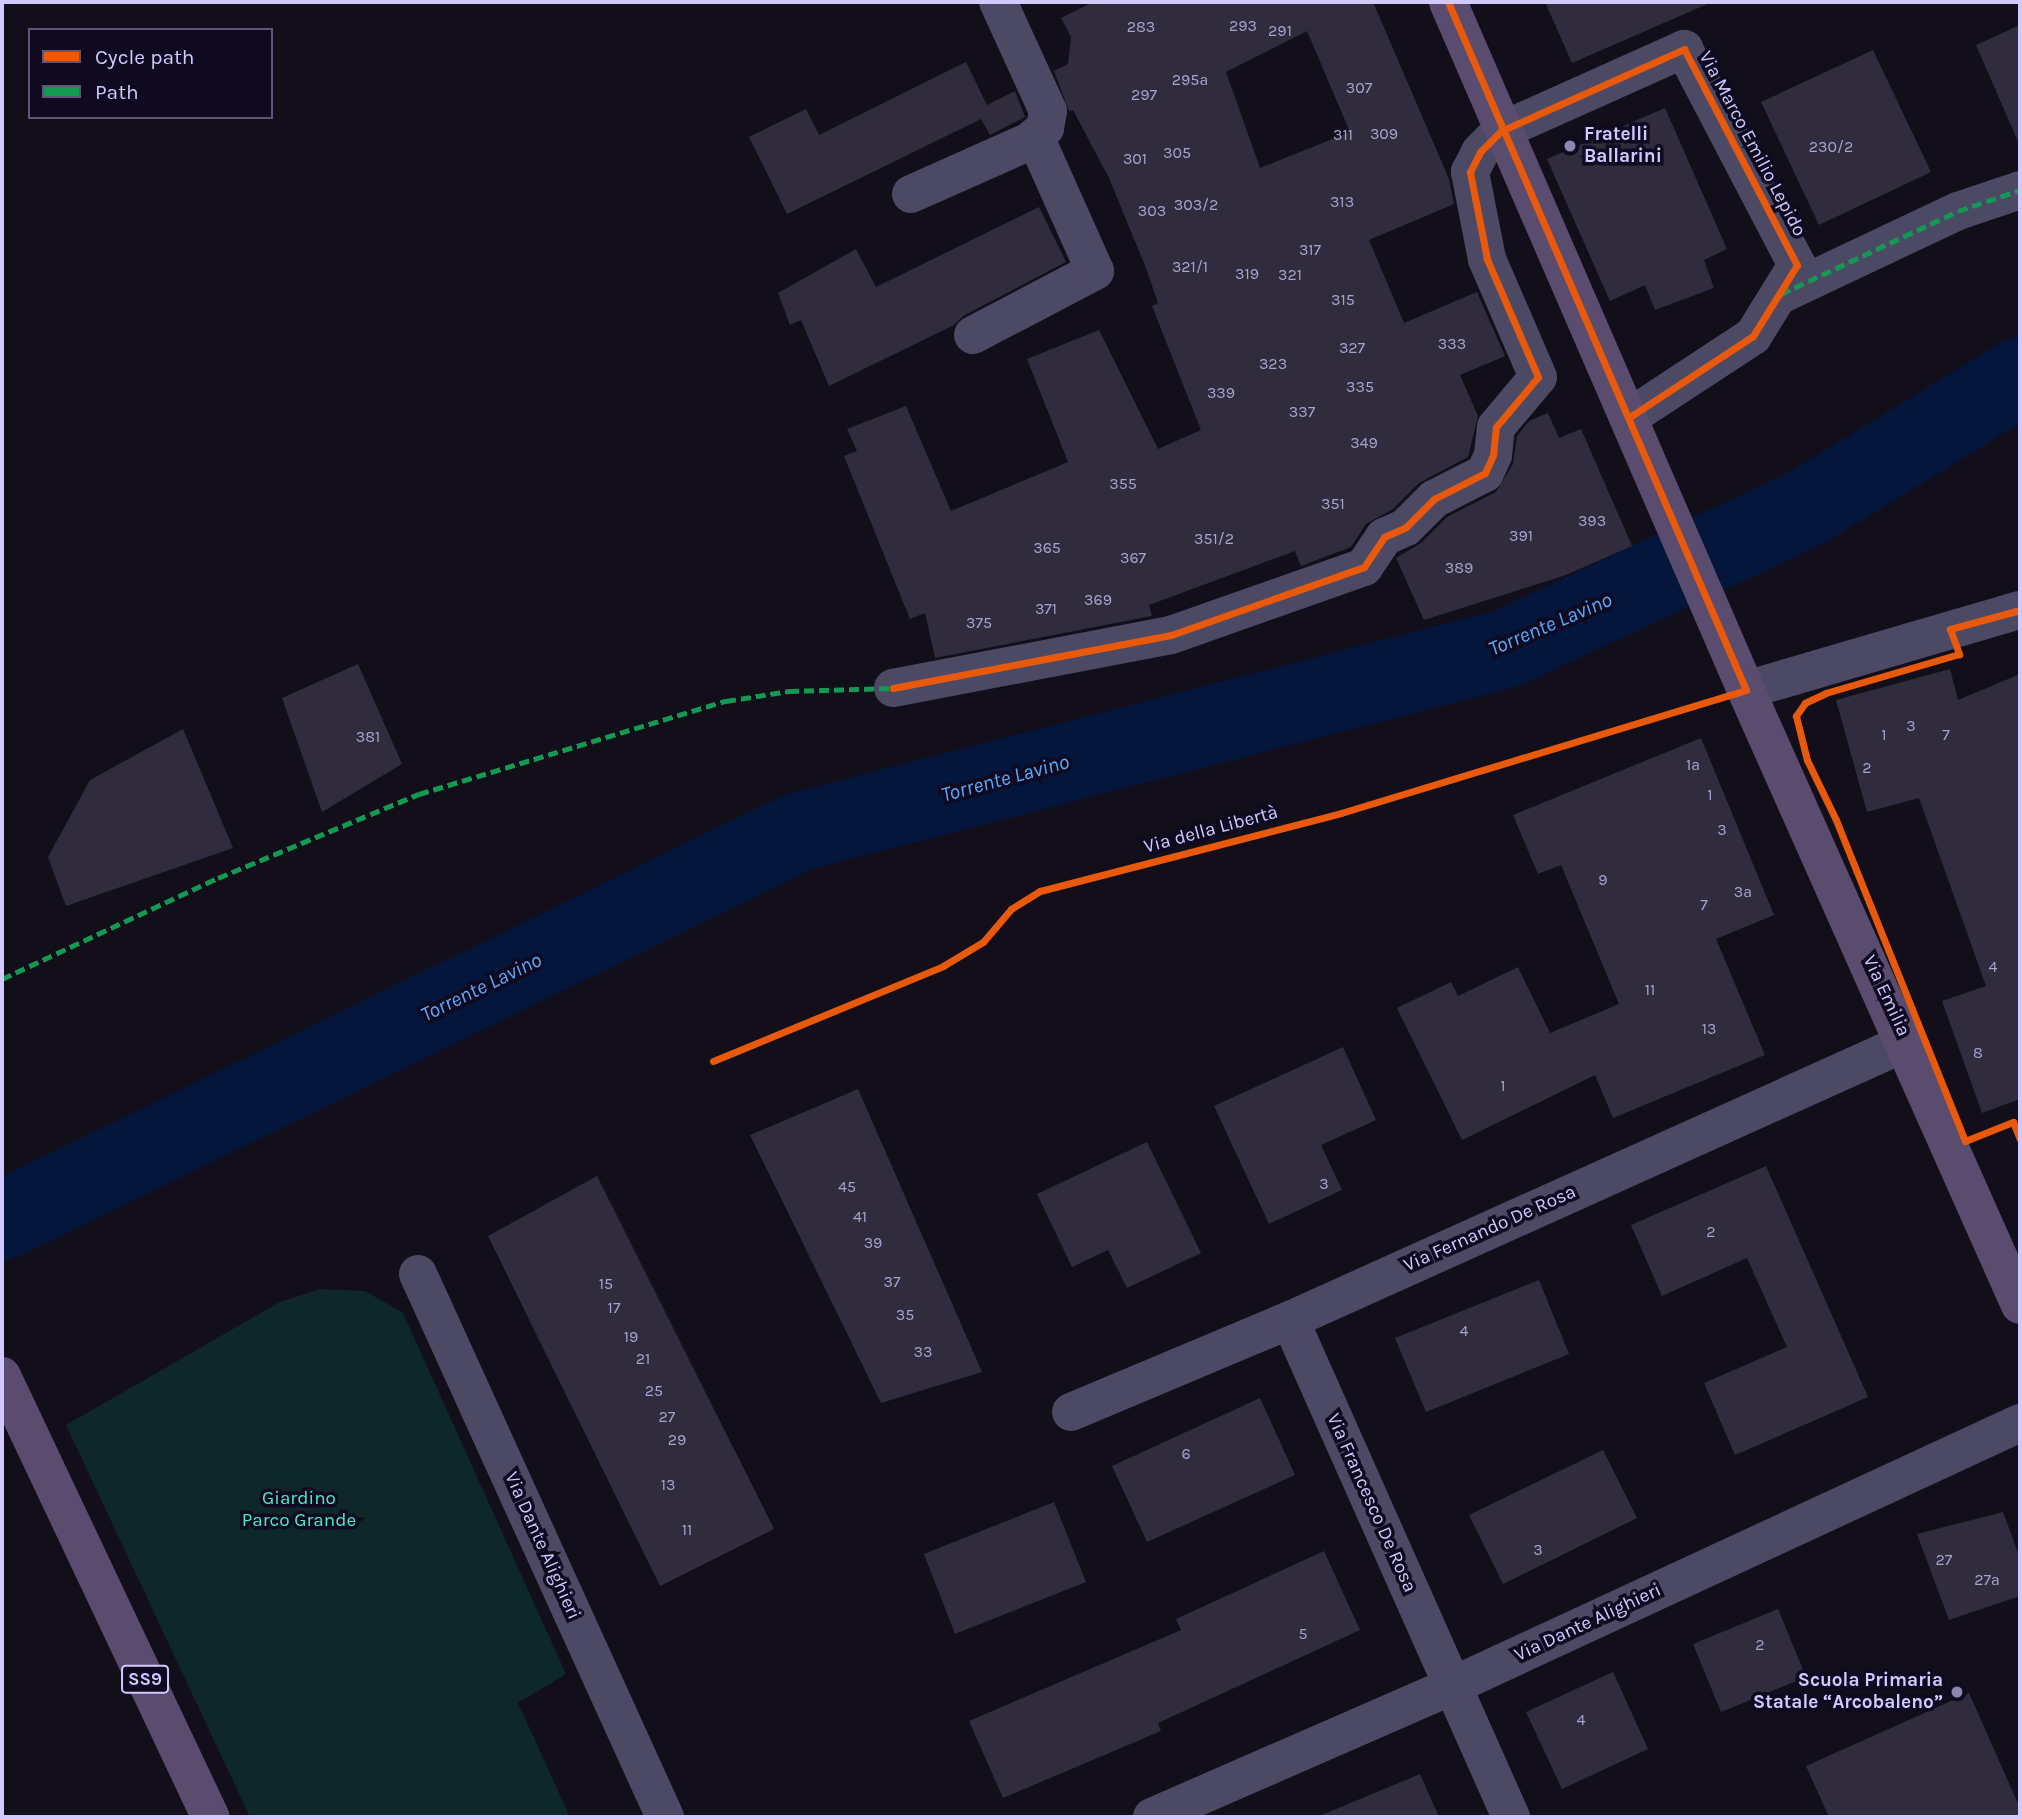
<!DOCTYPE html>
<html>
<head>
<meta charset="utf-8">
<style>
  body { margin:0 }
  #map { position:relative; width:2022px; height:1819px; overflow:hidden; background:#120f1b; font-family:Karla,sans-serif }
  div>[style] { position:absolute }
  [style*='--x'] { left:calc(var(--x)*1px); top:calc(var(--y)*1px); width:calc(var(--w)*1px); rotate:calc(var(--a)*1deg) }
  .green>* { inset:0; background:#0e2729 }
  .river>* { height:79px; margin:-39.5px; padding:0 39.5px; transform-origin:39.5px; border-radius:39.5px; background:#05163c }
  .building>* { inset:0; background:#302c3e }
  .minor>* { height:38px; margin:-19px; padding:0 19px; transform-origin:19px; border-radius:19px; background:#4c4965 }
  .major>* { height:38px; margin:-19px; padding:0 19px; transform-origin:19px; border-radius:19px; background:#5a4c6e }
  .quiet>* { height:5px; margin-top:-2.5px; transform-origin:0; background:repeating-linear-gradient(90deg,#139951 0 10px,transparent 0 15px) }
  .cycleway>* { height:7px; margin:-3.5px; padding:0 3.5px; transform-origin:3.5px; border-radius:3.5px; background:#e8590c }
  .dots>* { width:19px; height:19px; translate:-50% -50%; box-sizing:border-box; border:4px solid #0f0a20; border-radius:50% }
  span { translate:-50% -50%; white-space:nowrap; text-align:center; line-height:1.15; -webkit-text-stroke:7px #0f0a20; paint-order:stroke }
  .number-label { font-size:16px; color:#a9a2cf }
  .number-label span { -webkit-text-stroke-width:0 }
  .shield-label span { padding:2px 5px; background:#0f0a20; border:2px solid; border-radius:5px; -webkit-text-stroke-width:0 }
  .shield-label { font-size:18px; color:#d1c9ff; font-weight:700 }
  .poi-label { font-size:19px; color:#d1c9ff; font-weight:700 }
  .left { translate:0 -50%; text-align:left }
  .right { translate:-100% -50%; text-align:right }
  .street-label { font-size:19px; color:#d1c9ff }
  .park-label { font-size:19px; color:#4aebc8 }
  .water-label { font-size:21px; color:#57abff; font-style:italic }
  .frame { position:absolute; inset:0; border:4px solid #d1c9ff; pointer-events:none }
  .legend { position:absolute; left:28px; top:28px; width:245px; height:91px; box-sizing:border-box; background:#0f0a20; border:2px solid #5d5679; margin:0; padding:9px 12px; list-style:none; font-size:21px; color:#d1c9ff }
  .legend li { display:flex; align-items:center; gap:14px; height:35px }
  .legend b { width:35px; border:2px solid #5d5679 }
</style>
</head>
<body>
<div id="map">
  <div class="green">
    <i style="clip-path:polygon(320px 1289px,365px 1291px,403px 1313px,566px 1674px,518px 1703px,570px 1817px,250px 1817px,66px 1425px,280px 1302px)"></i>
  </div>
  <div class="river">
    <i style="--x:2;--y:1220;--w:887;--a:-26.02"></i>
    <i style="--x:799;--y:831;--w:730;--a:-14.51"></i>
    <i style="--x:1506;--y:648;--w:330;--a:-25.1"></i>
    <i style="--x:1805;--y:508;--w:252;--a:-31.5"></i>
  </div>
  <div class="building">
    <i style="clip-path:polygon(evenodd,1093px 2px,1373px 2px,1449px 179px,1454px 204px,1369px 240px,1404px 323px,1477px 292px,1505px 356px,1460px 375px,1478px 416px,1468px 457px,1419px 483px,1393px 509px,1366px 524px,1351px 547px,1301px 566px,1295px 551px,1149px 605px,1152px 616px,935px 658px,925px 613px,910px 619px,844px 456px,857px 451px,847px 429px,906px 406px,951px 511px,1068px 462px,1027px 359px,1099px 330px,1158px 449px,1201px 430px,1152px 306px,1158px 303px,1146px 268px,1109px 178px,1073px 110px,1069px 111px,1054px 71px,1068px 64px,1071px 37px,1061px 18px,1093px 2px,1307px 31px,1350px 132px,1260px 168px,1226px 72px,1307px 31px)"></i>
    <i style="clip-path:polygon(1545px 2px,1712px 2px,1572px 63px)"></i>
    <i style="clip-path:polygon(2020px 25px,2020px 146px,1976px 45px)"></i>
    <i style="clip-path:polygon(1873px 50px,1931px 172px,1819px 225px,1761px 102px)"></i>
    <i style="clip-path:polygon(966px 62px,987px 105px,1015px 91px,1025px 117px,990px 135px,981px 119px,787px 214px,749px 137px,806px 109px,819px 135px)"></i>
    <i style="clip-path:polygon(1665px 108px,1727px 249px,1704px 260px,1714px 288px,1655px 310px,1645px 285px,1610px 301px,1547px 159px)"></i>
    <i style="clip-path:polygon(1039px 207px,1066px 262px,963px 316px,954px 325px,829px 386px,801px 320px,790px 325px,778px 293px,856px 249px,876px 287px)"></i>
    <i style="clip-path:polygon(1548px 413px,1559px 438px,1581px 429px,1632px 546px,1566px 575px,1424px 620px,1396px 558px,1421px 543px,1447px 517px,1496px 492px,1513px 464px,1517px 436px,1529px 421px)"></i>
    <i style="clip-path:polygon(358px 664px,402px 764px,322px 812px,282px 698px)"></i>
    <i style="clip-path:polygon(1950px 669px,1958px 700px,2020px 674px,2020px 1099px,1982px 1113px,1942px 1001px,1986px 986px,1919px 798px,1867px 812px,1836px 700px)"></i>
    <i style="clip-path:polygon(183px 729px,233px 848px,66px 906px,48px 857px,90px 780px)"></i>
    <i style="clip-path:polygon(1701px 738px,1774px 915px,1716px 939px,1765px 1055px,1613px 1118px,1595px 1075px,1462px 1140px,1397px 1008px,1451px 982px,1458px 996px,1518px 967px,1550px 1033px,1619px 1004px,1561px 865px,1538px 874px,1513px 815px)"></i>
    <i style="clip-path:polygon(1343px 1047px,1376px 1120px,1321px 1145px,1342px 1190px,1269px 1224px,1214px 1106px)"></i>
    <i style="clip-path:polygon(858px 1089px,982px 1372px,881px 1403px,750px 1135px)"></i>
    <i style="clip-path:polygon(1147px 1142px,1201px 1253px,1127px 1288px,1108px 1250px,1072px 1267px,1037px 1194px)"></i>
    <i style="clip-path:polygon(1766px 1166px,1868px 1397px,1735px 1455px,1704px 1383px,1787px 1347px,1747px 1258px,1662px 1296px,1631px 1225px)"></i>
    <i style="clip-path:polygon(597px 1176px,774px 1529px,660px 1586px,488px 1236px)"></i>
    <i style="clip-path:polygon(1539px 1280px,1569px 1354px,1426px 1412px,1395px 1338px)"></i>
    <i style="clip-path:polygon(1260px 1398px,1295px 1475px,1147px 1542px,1112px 1466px)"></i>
    <i style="clip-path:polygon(1603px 1450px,1637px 1518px,1503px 1584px,1469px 1515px)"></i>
    <i style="clip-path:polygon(1054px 1502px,1086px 1582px,955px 1634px,924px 1554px)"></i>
    <i style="clip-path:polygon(2003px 1512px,2020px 1558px,2020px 1596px,1949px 1620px,1917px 1534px)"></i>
    <i style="clip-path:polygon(1324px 1551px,1360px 1630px,1158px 1723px,1161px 1731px,1003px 1798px,969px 1721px,1181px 1630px,1176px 1619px)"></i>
    <i style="clip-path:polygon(1778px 1609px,1806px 1677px,1721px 1712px,1693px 1644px)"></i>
    <i style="clip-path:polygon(1613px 1672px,1648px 1749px,1562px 1789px,1526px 1712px)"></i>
    <i style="clip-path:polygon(1969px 1693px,2020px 1808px,2020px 1817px,1829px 1817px,1806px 1766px)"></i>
    <i style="clip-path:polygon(1420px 1774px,1439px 1817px,1317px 1817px)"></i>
  </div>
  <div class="minor">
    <i style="--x:911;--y:194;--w:130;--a:-24"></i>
    <i style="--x:1030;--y:141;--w:20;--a:-41"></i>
    <i style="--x:1045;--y:128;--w:17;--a:-80"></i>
    <i style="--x:1048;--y:111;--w:120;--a:-114.6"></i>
    <i style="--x:1778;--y:296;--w:199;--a:-25.3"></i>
    <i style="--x:1958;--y:211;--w:65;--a:-18.7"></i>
    <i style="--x:973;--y:335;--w:138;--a:-27.7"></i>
    <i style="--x:1095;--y:271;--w:147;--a:-114.1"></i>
    <i style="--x:893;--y:688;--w:283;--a:-10.8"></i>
    <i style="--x:1171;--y:635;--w:205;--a:-19.4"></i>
    <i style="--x:1364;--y:567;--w:36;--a:-56"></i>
    <i style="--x:1384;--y:537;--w:24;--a:-24"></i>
    <i style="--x:1406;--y:527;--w:40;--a:-45"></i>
    <i style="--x:1434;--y:499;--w:57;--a:-27"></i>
    <i style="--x:1485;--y:473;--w:20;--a:-66"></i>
    <i style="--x:1493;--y:455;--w:28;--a:-84"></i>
    <i style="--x:1496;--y:427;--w:65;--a:-50"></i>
    <i style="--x:1538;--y:377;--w:129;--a:-113.4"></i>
    <i style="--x:1487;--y:259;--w:89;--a:-101.1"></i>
    <i style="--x:1470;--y:172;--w:22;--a:-63"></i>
    <i style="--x:1480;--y:152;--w:30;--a:-45"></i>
    <i style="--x:1501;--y:131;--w:201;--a:-24.1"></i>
    <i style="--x:1684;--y:49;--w:244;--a:62.4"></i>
    <i style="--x:1797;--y:265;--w:84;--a:121.8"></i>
    <i style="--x:1753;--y:336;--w:146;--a:146.7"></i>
    <i style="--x:1746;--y:690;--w:285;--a:-16.3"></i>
    <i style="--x:418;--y:1274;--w:597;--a:65.54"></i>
    <i style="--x:1290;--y:1320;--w:544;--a:66.03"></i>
    <i style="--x:1071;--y:1412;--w:238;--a:-22.8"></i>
    <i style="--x:1290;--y:1320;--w:677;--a:-24.25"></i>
    <i style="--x:1152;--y:1817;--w:327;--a:-23.6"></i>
    <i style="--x:1452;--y:1686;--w:626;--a:-24.85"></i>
  </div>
  <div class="major">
    <i style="--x:1448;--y:2;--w:750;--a:66.58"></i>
    <i style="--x:1746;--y:690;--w:673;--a:65.99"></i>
    <i style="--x:2;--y:1376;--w:488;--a:64.7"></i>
  </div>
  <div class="quiet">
    <i style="--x:1781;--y:294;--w:195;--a:-25.1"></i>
    <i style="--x:1958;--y:211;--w:65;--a:-18.7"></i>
    <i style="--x:2;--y:979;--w:238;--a:-25.1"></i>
    <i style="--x:218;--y:878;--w:218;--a:-22.7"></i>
    <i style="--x:419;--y:794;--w:321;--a:-16.9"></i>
    <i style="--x:726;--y:701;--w:64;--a:-9"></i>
    <i style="--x:789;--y:691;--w:104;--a:-1.7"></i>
  </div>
  <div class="cycleway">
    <i style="--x:2020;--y:610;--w:73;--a:164.8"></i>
    <i style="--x:1950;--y:629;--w:27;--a:70"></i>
    <i style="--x:1959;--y:654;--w:139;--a:163.7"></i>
    <i style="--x:1826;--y:693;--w:23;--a:155"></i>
    <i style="--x:1805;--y:703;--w:16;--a:125"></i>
    <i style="--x:1796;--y:716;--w:45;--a:76"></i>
    <i style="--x:1807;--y:760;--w:67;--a:64.2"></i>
    <i style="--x:1836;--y:820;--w:346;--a:68.1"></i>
    <i style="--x:1965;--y:1141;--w:52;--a:-21.6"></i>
    <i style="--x:2013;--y:1122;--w:18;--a:68"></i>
    <i style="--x:893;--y:688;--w:283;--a:-10.8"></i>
    <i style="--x:1171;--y:635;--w:205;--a:-19.4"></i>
    <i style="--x:1364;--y:567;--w:36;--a:-56"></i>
    <i style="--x:1384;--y:537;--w:24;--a:-24"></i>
    <i style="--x:1406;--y:527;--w:40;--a:-45"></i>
    <i style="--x:1434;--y:499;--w:57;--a:-27"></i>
    <i style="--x:1485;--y:473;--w:20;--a:-66"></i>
    <i style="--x:1493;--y:455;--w:28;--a:-84"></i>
    <i style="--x:1496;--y:427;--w:65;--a:-50"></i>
    <i style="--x:1538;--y:377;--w:129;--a:-113.4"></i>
    <i style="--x:1487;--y:259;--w:89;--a:-101.1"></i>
    <i style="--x:1470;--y:172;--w:22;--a:-63"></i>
    <i style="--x:1480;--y:152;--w:30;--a:-45"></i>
    <i style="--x:1501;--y:131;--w:201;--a:-24.1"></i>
    <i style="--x:1684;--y:49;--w:244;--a:62.4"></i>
    <i style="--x:1797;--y:265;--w:84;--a:121.8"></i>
    <i style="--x:1753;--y:336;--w:146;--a:146.7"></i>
    <i style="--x:713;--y:1061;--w:249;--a:-22.4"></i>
    <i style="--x:943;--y:966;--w:47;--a:-31"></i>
    <i style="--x:983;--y:942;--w:43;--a:-49.7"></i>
    <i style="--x:1011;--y:909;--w:34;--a:-32"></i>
    <i style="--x:1040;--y:891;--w:311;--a:-14.5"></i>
    <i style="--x:1341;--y:813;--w:423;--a:-16.9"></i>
    <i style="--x:1746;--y:690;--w:750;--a:-113.42"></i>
  </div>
  <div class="dots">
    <i style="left:1570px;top:146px;background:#8e88af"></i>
    <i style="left:1957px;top:1692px;background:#8e88af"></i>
  </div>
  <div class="number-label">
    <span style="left:1243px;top:26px">293</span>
    <span style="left:1141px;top:27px">283</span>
    <span style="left:1280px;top:31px">291</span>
    <span style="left:1190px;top:80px">295a</span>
    <span style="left:1359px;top:88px">307</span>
    <span style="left:1144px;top:95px">297</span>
    <span style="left:1384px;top:134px">309</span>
    <span style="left:1343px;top:135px">311</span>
    <span style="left:1831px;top:147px">230/2</span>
    <span style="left:1177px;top:153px">305</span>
    <span style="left:1135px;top:159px">301</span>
    <span style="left:1342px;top:202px">313</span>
    <span style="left:1196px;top:205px">303/2</span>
    <span style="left:1152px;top:211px">303</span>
    <span style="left:1310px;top:250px">317</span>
    <span style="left:1190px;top:267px">321/1</span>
    <span style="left:1247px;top:274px">319</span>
    <span style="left:1290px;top:275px">321</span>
    <span style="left:1343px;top:300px">315</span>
    <span style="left:1452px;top:344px">333</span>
    <span style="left:1352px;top:348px">327</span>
    <span style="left:1273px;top:364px">323</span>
    <span style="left:1360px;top:387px">335</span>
    <span style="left:1221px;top:393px">339</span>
    <span style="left:1302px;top:412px">337</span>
    <span style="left:1364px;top:443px">349</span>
    <span style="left:1123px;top:484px">355</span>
    <span style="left:1333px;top:504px">351</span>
    <span style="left:1592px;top:521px">393</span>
    <span style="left:1521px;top:536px">391</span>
    <span style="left:1214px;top:539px">351/2</span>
    <span style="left:1047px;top:548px">365</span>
    <span style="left:1133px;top:558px">367</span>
    <span style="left:1459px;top:568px">389</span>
    <span style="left:1098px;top:600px">369</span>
    <span style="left:1046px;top:609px">371</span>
    <span style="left:979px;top:623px">375</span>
    <span style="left:1911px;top:726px">3</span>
    <span style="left:1884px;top:735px">1</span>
    <span style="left:1946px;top:735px">7</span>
    <span style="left:368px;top:737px">381</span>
    <span style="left:1693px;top:765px">1a</span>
    <span style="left:1867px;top:768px">2</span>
    <span style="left:1710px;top:795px">1</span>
    <span style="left:1722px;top:830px">3</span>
    <span style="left:1603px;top:880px">9</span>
    <span style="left:1743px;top:892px">3a</span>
    <span style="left:1704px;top:905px">7</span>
    <span style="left:1993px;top:967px">4</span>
    <span style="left:1650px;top:990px">11</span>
    <span style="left:1709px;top:1029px">13</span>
    <span style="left:1978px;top:1053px">8</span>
    <span style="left:1503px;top:1086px">1</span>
    <span style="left:1324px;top:1184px">3</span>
    <span style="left:847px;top:1187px">45</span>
    <span style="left:860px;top:1217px">41</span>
    <span style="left:1711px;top:1232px">2</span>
    <span style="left:873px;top:1243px">39</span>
    <span style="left:892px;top:1282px">37</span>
    <span style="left:606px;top:1284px">15</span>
    <span style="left:614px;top:1308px">17</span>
    <span style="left:905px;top:1315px">35</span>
    <span style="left:1464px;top:1331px">4</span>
    <span style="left:631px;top:1337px">19</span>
    <span style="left:923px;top:1352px">33</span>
    <span style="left:643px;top:1359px">21</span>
    <span style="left:654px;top:1391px">25</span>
    <span style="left:667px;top:1417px">27</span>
    <span style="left:677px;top:1440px">29</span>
    <span style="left:1186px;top:1454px">6</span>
    <span style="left:668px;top:1485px">13</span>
    <span style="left:687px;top:1530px">11</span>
    <span style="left:1538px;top:1550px">3</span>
    <span style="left:1944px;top:1560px">27</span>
    <span style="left:1987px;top:1580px">27a</span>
    <span style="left:1303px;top:1634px">5</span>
    <span style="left:1760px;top:1645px">2</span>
    <span style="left:1581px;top:1720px">4</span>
  </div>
  <div class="shield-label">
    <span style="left:145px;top:1679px">SS9</span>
  </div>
  <div class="poi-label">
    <span class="left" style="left:1584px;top:146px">Fratelli<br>Ballarini</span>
    <span class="right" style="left:1943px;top:1692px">Scuola Primaria<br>Statale “Arcobaleno”</span>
  </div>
  <div class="street-label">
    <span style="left:1752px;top:144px;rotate:62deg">Via Marco Emilio Lepido</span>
    <span style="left:1211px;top:830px;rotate:-15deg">Via della Libertà</span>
    <span style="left:1886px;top:996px;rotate:65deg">Via Emilia</span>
    <span style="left:1490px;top:1229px;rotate:-24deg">Via Fernando De Rosa</span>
    <span style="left:1371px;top:1503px;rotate:66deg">Via Francesco De Rosa</span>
    <span style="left:542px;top:1546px;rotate:66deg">Via Dante Alighieri</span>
    <span style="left:1588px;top:1623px;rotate:-25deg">Via Dante Alighieri</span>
  </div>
  <div class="park-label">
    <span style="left:299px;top:1510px">Giardino<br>Parco Grande</span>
  </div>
  <div class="water-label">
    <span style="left:1550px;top:624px;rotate:-23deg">Torrente Lavino</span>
    <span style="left:1005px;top:778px;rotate:-15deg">Torrente Lavino</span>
    <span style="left:481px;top:987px;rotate:-26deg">Torrente Lavino</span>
  </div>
  <div class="frame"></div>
  <ul class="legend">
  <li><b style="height:9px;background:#e8590c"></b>Cycle path</li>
  <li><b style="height:9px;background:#139951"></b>Path</li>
  </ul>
</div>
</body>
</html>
